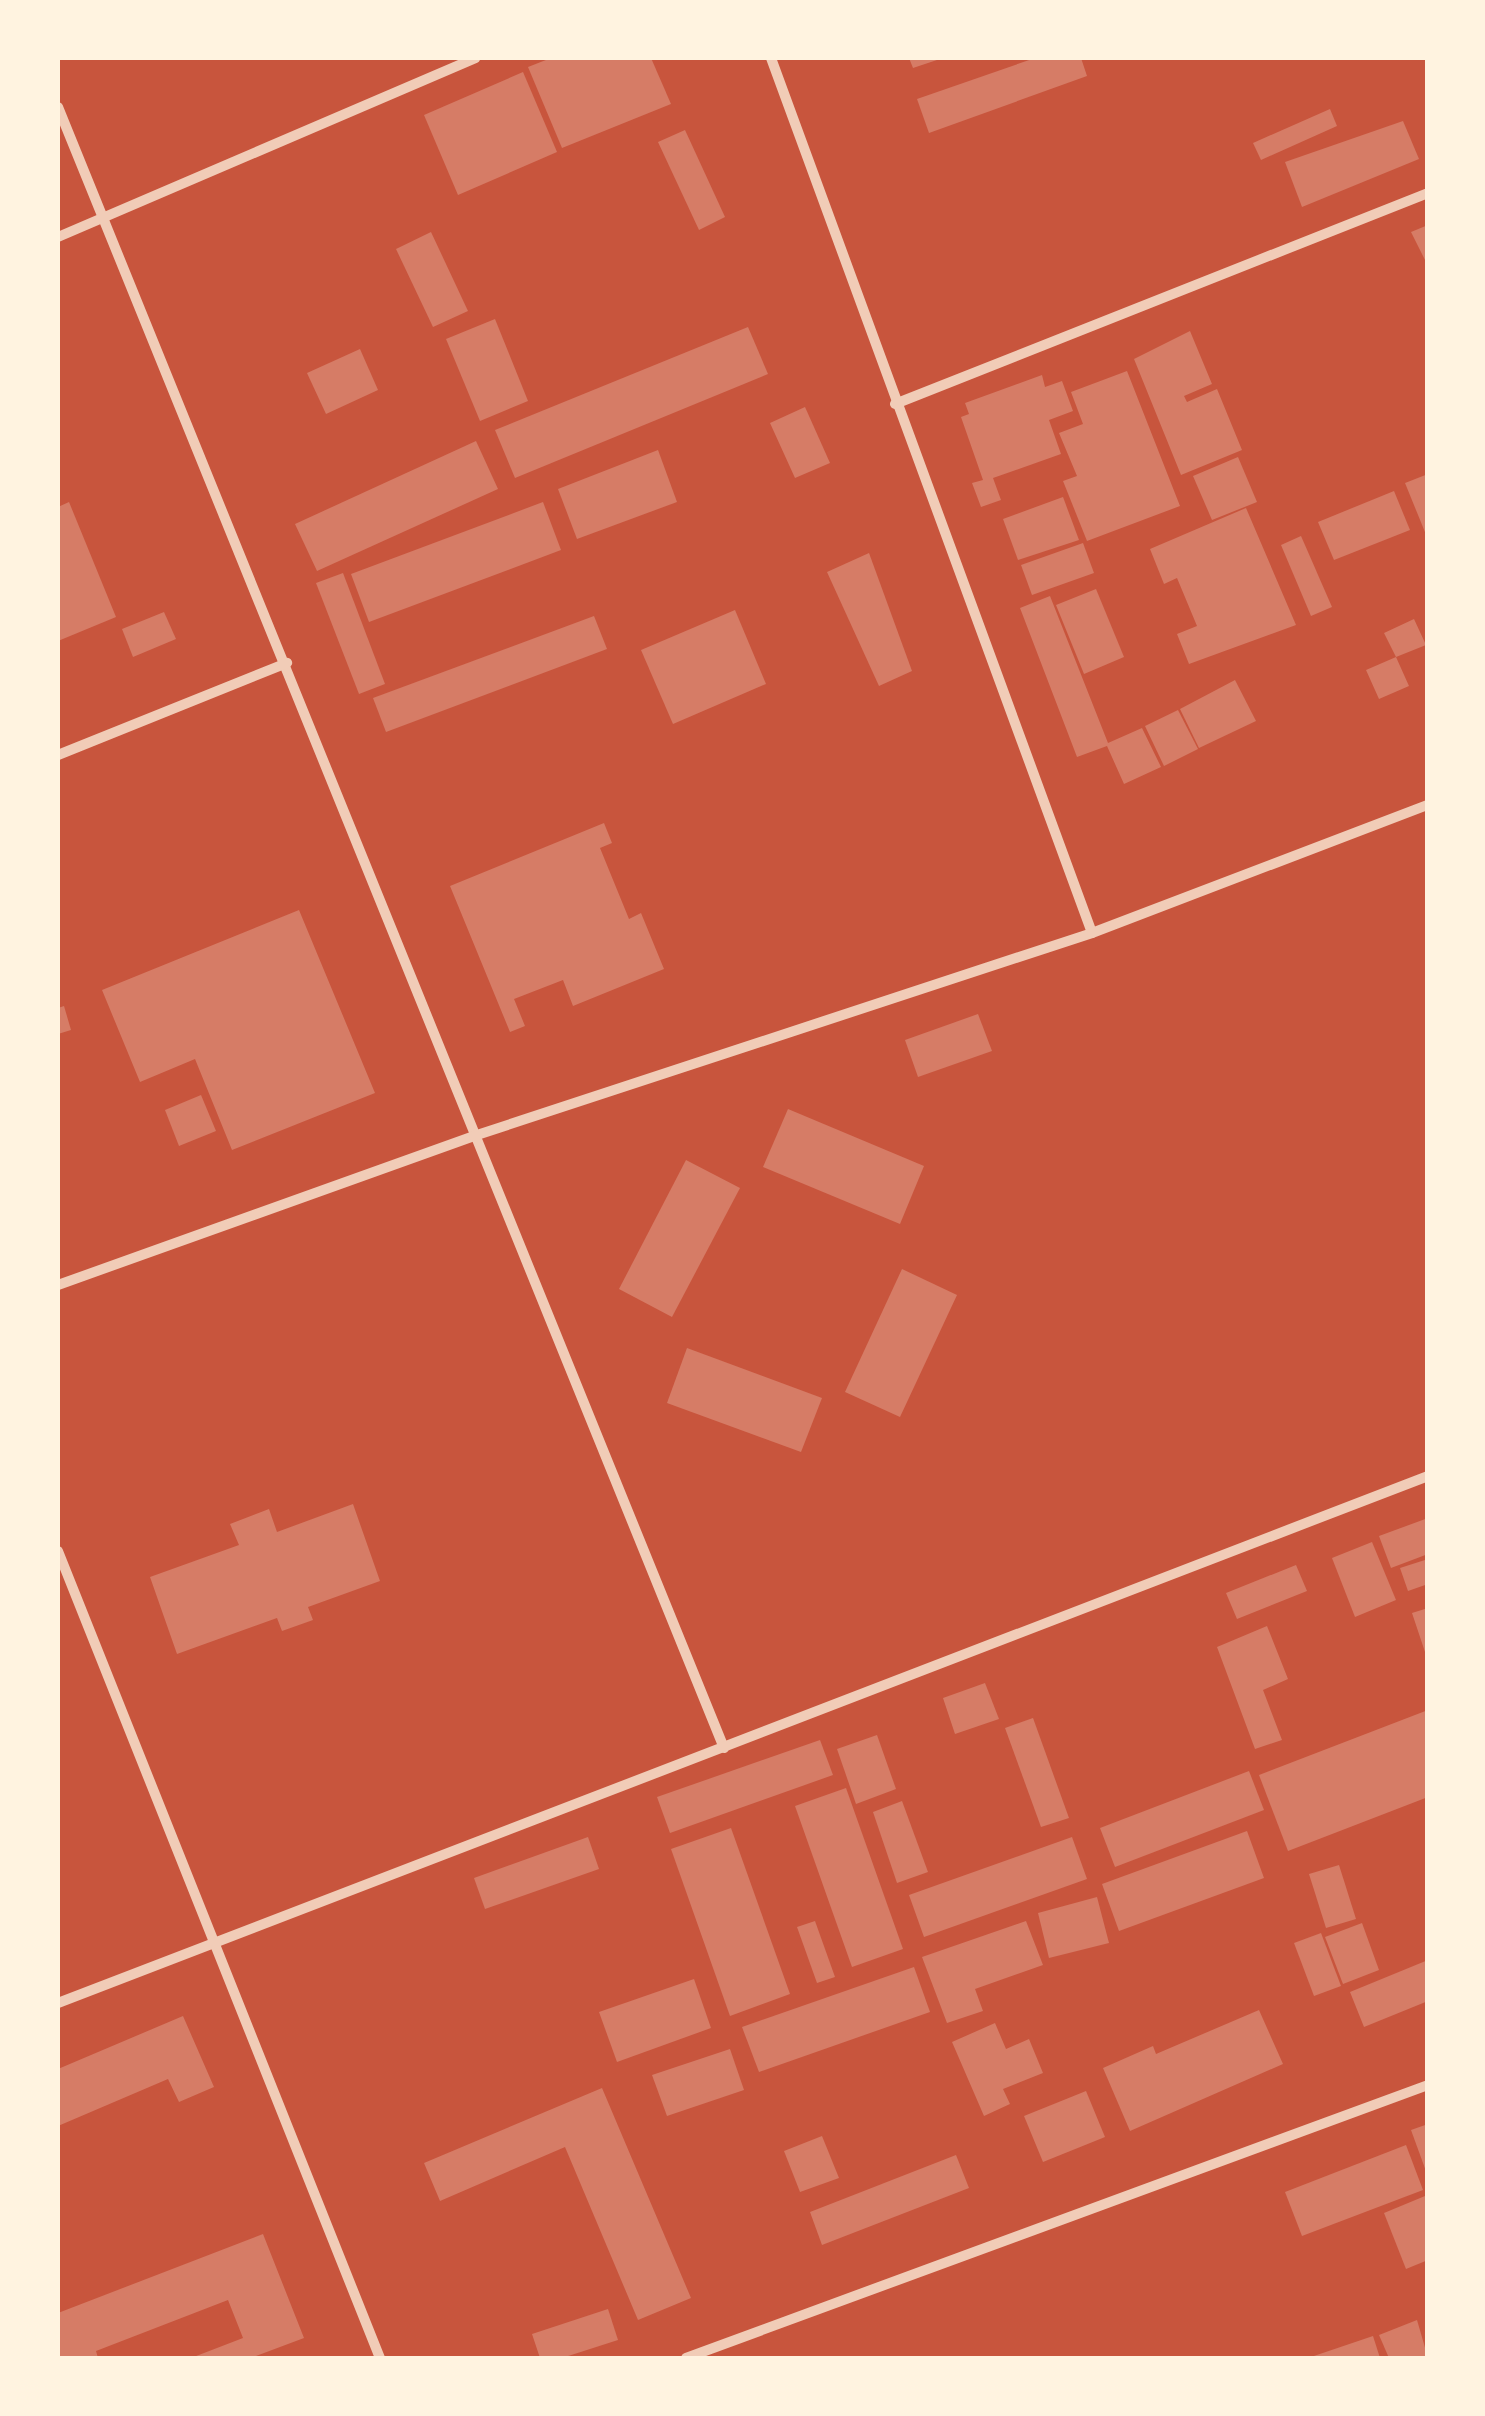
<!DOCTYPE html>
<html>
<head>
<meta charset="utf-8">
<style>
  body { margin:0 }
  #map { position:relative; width:1485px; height:2416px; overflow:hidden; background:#c8553d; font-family:Signika,sans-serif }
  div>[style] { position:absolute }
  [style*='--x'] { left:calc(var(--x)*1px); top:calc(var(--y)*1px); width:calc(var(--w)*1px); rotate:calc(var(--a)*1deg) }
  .building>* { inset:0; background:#d67c66 }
  .minor>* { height:10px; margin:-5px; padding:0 5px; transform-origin:5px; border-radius:5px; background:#f1ccb7 }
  span { translate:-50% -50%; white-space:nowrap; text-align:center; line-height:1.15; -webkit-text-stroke:10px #fff3e0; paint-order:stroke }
  .frame { position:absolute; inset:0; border:60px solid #fff3e0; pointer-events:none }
</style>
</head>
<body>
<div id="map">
  <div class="building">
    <i style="clip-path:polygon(551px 58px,651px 58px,671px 104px,562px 148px,528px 67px)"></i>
    <i style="clip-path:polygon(909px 58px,943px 58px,913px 68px)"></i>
    <i style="clip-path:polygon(1035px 58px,1081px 58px,1087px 76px,929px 133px,917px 99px)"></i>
    <i style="clip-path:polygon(523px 72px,557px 152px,458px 195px,424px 115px)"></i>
    <i style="clip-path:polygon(1330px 109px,1337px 126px,1261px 160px,1253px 143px)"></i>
    <i style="clip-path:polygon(1403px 121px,1419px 159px,1302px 207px,1285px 162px)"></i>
    <i style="clip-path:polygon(685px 130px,725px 217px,699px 230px,658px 142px)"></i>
    <i style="clip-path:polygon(1428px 225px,1428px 266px,1411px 232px)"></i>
    <i style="clip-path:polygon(431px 232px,468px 311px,433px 327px,396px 249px)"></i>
    <i style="clip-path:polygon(495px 319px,528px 401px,480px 421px,446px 339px)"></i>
    <i style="clip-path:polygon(748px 327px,768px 374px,515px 478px,495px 430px)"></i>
    <i style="clip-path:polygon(1190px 331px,1212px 384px,1184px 396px,1187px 402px,1217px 389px,1242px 450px,1181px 475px,1134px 359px)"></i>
    <i style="clip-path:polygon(360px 349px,378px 390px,326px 414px,307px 373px)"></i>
    <i style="clip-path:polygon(1127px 371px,1180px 506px,1087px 541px,1063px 481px,1077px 476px,1059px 433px,1083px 424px,1071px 392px)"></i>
    <i style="clip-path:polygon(1042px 375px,1045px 387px,1062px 381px,1073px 411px,1049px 420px,1061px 454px,993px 478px,1001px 500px,981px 507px,972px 483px,983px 480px,961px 417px,969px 414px,965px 403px)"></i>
    <i style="clip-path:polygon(805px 407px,830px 463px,795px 478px,770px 423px)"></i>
    <i style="clip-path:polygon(476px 441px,498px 489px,317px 571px,295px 524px)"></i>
    <i style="clip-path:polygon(658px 450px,677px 502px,577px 539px,558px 489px)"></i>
    <i style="clip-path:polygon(1238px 457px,1257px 502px,1212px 520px,1193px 476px)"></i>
    <i style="clip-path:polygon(1428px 474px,1428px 537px,1427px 537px,1405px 483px)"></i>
    <i style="clip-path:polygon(1394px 491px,1410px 530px,1334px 560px,1318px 522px)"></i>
    <i style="clip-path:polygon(1063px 497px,1079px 540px,1018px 560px,1003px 519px)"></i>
    <i style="clip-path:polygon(69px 502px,116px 617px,58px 641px,58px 507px)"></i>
    <i style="clip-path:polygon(543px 502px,561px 550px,369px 622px,351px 574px)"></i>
    <i style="clip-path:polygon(1246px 508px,1296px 625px,1189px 664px,1177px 634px,1197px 626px,1177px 578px,1164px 584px,1150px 549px)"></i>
    <i style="clip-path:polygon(1301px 536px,1332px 607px,1311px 616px,1281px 545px)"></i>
    <i style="clip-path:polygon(1083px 543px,1094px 573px,1032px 595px,1021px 565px)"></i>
    <i style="clip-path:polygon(869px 553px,912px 671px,879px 686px,827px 572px)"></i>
    <i style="clip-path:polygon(343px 573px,385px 684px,359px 694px,316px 583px)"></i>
    <i style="clip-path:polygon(1096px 589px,1124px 657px,1084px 674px,1056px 605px)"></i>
    <i style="clip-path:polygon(1050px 596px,1108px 743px,1142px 728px,1161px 767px,1124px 784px,1107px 746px,1077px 757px,1020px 608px)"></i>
    <i style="clip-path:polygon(735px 610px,766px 684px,673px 724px,641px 650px)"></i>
    <i style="clip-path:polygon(164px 612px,176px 639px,133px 657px,122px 629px)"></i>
    <i style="clip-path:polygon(594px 616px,607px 649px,386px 732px,373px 698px)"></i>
    <i style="clip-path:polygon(1414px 619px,1426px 645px,1396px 657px,1409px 686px,1379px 699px,1366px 670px,1396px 657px,1384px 633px)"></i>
    <i style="clip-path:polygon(1235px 680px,1256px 721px,1199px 748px,1180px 709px)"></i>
    <i style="clip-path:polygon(1178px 710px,1198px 749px,1164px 766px,1145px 726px)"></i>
    <i style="clip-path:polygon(604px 823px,612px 843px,600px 848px,629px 919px,641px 913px,664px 969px,573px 1006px,563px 980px,514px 999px,525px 1026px,510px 1032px,450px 886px)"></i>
    <i style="clip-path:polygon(299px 910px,375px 1093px,232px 1150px,195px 1059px,140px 1082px,102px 990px)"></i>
    <i style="clip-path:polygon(64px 1006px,71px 1030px,58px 1034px,58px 1008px)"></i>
    <i style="clip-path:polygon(978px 1014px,992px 1051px,918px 1077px,905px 1040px)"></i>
    <i style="clip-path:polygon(201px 1095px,216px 1131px,179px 1146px,165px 1110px)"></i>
    <i style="clip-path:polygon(788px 1109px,924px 1166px,900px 1224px,763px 1167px)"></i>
    <i style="clip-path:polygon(686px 1160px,740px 1188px,672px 1317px,619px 1289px)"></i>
    <i style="clip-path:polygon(902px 1269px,957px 1295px,900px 1417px,845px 1392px)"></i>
    <i style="clip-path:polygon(687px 1348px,822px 1398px,801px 1452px,667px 1403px)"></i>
    <i style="clip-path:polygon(353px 1504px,380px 1581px,308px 1607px,313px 1620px,282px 1631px,277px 1618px,177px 1654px,150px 1577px,239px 1545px,230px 1524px,269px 1509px,277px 1532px)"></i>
    <i style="clip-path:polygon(1428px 1518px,1428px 1554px,1391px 1568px,1379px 1536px)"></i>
    <i style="clip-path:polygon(1372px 1542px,1396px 1600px,1355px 1617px,1332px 1558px)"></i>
    <i style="clip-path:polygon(1428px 1559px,1428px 1584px,1408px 1591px,1400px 1568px)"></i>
    <i style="clip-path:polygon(1296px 1565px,1307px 1591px,1237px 1619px,1226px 1593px)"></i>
    <i style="clip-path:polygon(1428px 1608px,1428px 1658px,1427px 1658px,1412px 1613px)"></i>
    <i style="clip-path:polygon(1267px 1626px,1288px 1679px,1263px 1690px,1282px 1740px,1255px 1749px,1217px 1647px)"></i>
    <i style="clip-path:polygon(985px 1683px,999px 1719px,955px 1734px,943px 1698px)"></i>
    <i style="clip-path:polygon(1428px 1710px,1428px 1797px,1288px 1851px,1259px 1775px)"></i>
    <i style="clip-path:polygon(1033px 1718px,1069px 1818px,1041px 1827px,1005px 1728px)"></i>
    <i style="clip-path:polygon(877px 1735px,896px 1789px,856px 1804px,837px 1749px)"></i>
    <i style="clip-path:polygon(820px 1740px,833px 1775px,670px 1833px,657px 1797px)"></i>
    <i style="clip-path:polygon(1249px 1771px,1264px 1810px,1115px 1867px,1100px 1828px)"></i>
    <i style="clip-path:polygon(846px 1788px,903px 1949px,852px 1967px,795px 1806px)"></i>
    <i style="clip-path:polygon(902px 1801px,928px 1872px,897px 1883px,873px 1812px)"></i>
    <i style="clip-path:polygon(731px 1828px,790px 1994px,730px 2016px,671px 1849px)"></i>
    <i style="clip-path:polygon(1247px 1831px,1264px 1878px,1119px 1931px,1102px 1884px)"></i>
    <i style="clip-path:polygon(588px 1837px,599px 1869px,485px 1909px,474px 1878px)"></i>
    <i style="clip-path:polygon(1072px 1837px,1087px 1879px,924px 1937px,909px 1895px)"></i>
    <i style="clip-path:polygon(1339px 1865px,1356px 1919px,1326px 1928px,1309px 1874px)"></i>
    <i style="clip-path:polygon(1097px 1897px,1109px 1943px,1049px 1958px,1038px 1913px)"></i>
    <i style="clip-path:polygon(815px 1921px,835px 1977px,817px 1983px,797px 1927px)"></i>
    <i style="clip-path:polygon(1026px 1921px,1043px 1965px,975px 1989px,983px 2011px,947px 2023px,922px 1957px)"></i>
    <i style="clip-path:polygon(1362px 1923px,1379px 1970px,1343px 1984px,1325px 1937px)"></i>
    <i style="clip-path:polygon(1321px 1933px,1341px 1986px,1314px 1996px,1294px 1943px)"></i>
    <i style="clip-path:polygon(1428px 1960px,1428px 2001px,1364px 2027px,1350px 1992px)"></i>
    <i style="clip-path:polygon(914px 1967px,930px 2012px,759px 2072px,742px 2027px)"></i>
    <i style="clip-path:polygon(694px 1979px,711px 2028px,617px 2062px,599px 2012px)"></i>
    <i style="clip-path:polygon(1259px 2010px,1283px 2064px,1130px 2131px,1103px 2068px,1153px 2046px,1156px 2054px)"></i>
    <i style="clip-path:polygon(183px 2016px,214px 2087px,179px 2102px,168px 2079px,58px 2126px,58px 2069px)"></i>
    <i style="clip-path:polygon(995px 2023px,1006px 2049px,1029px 2039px,1043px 2073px,1003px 2089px,1010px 2104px,984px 2116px,952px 2042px)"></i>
    <i style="clip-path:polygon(730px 2049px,744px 2090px,667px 2116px,652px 2075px)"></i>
    <i style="clip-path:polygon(602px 2088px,691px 2298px,638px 2320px,565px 2147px,440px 2201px,424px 2163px)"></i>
    <i style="clip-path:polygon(1086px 2091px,1105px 2137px,1043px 2162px,1024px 2116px)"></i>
    <i style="clip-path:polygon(1428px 2124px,1428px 2174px,1427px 2174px,1411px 2130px)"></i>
    <i style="clip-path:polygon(822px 2136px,839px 2178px,800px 2192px,784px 2151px)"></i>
    <i style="clip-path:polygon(1406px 2145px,1423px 2190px,1302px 2236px,1285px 2192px)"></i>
    <i style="clip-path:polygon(956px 2155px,969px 2188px,822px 2245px,810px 2212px)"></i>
    <i style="clip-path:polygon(1425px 2196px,1428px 2260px,1406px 2269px,1384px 2213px)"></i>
    <i style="clip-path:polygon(263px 2234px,304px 2338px,251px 2358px,191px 2358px,243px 2338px,228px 2300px,96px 2351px,98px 2358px,58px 2358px,58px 2313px)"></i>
    <i style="clip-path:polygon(608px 2309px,618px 2340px,562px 2358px,540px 2358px,532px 2334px)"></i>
    <i style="clip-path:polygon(1417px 2320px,1428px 2358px,1389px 2358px,1379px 2335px)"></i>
    <i style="clip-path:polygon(1373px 2336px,1380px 2358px,1308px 2358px)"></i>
  </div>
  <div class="minor">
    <i style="--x:771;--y:58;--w:932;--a:69.85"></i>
    <i style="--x:58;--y:107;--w:1771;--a:67.91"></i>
    <i style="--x:58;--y:237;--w:454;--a:-23.2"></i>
    <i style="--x:895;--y:404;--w:573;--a:-21.6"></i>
    <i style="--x:58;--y:755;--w:247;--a:-21.9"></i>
    <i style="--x:58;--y:1285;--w:442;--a:-19.7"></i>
    <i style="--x:474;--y:1136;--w:650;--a:-18.18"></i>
    <i style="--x:1092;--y:933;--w:360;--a:-20.9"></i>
    <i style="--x:58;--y:1551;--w:869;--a:68.25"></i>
    <i style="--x:58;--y:2003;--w:1468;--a:-21.04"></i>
    <i style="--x:686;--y:2358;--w:791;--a:-20.2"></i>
  </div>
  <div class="frame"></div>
</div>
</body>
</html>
